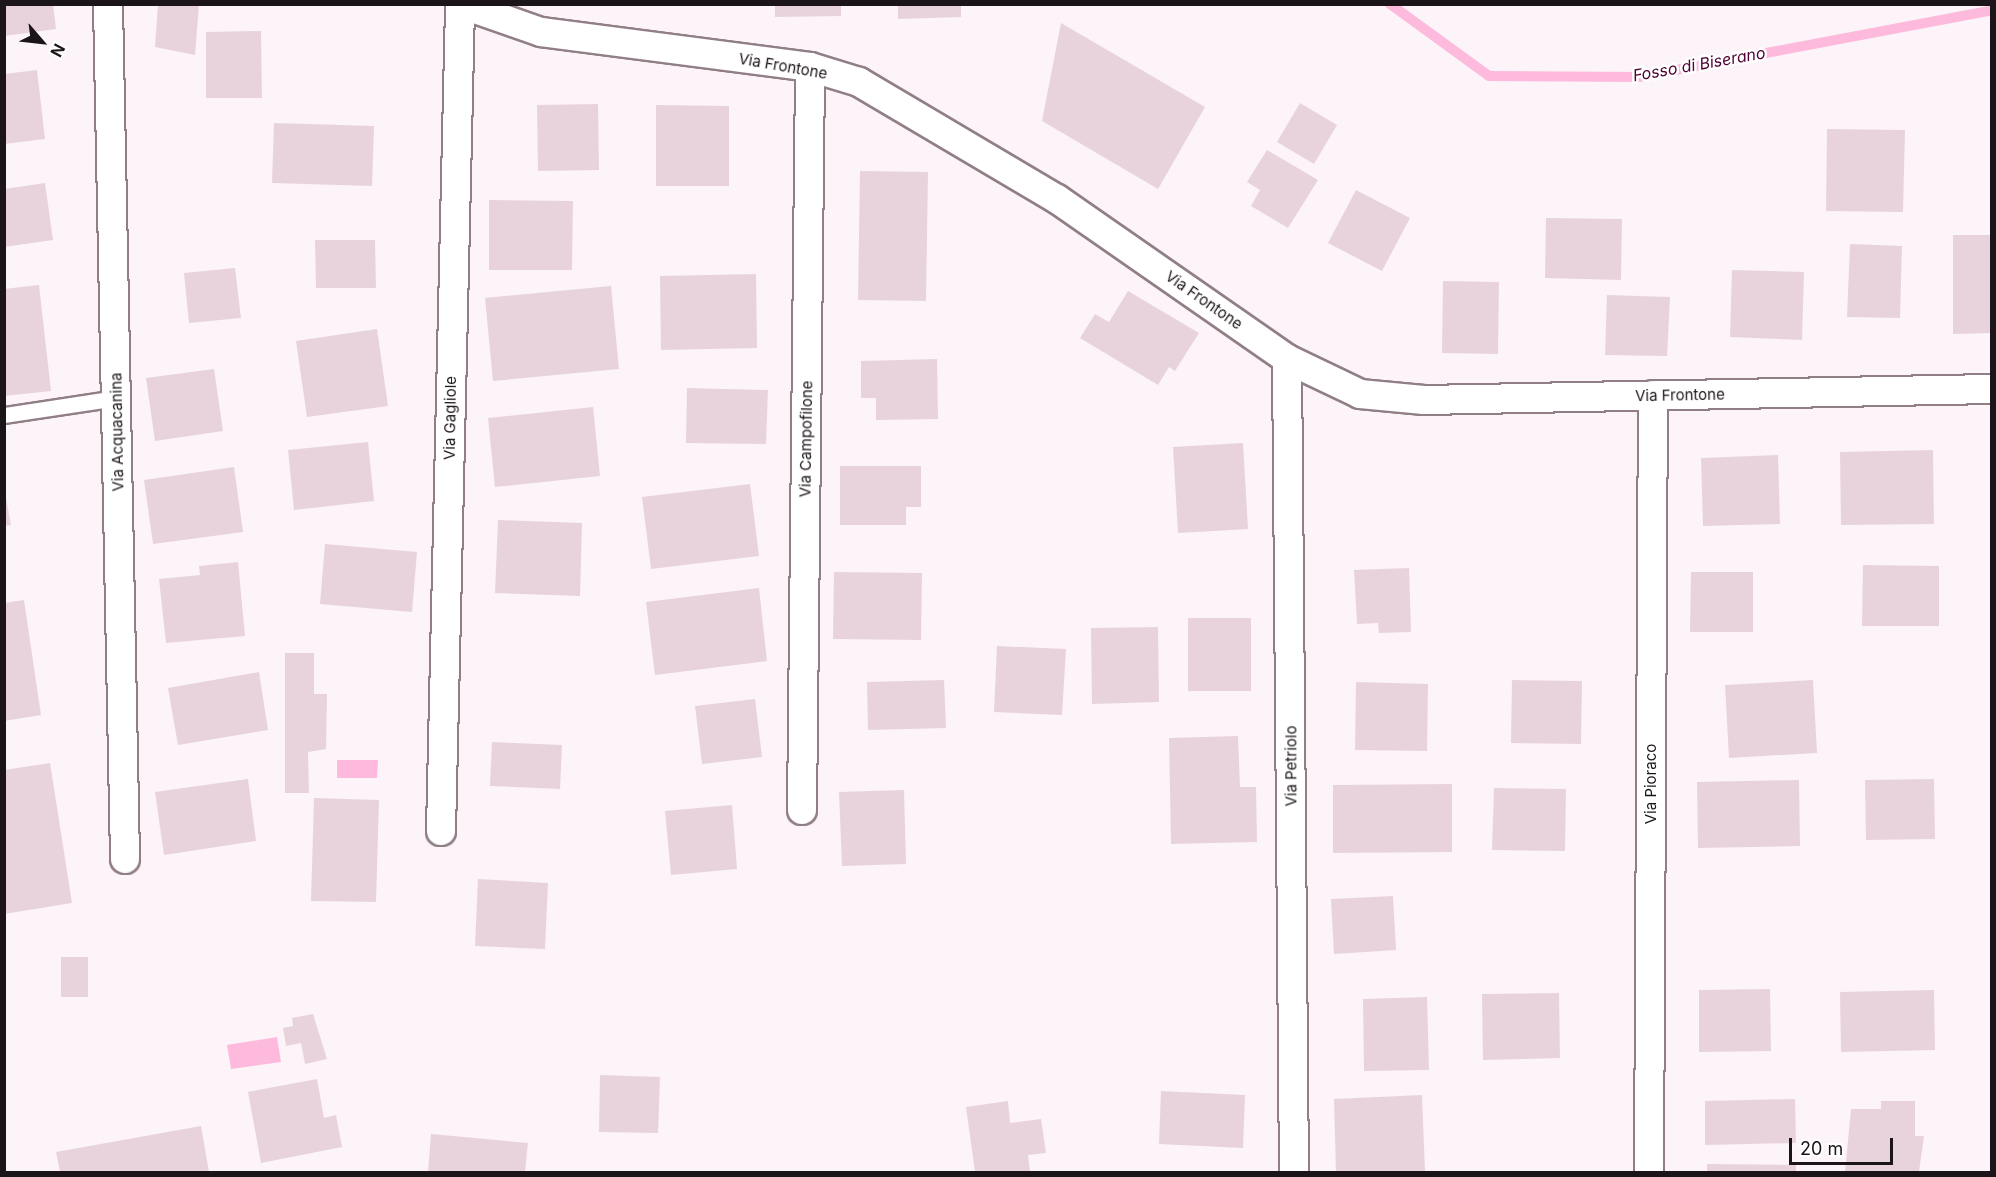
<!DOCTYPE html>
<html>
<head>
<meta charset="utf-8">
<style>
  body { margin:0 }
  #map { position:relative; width:1996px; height:1177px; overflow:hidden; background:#fcf4f8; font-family:Inter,sans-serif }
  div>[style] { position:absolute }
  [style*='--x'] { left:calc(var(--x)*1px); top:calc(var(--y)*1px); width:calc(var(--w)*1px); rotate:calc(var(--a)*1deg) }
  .water>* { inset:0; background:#fdbadc }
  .stream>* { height:10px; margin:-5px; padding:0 5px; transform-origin:5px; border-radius:5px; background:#fdbadc }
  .building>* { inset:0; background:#e8d3dd }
  .roads { filter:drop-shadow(2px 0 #917e87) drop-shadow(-2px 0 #917e87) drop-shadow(0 2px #917e87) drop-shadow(0 -2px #917e87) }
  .service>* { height:15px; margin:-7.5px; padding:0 7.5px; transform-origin:7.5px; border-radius:7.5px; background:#fff }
  .minor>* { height:28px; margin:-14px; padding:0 14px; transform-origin:14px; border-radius:14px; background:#fff }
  span { translate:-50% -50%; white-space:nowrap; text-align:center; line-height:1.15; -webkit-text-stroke:5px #fff; paint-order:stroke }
  .street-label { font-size:15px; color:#1b1418 }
  .water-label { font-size:16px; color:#4e0134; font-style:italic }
  .frame { position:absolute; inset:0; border:6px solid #1b1418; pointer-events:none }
  .north { position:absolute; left:12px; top:12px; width:60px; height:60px; -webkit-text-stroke:4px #fff; paint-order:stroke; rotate:118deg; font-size:16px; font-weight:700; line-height:24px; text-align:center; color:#1b1418 }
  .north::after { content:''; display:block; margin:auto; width:21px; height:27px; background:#1b1418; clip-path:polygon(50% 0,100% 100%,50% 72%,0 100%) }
  .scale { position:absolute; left:1789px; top:1138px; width:104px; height:27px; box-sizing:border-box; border:3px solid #1b1418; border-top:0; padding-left:8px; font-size:18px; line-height:21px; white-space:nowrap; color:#1b1418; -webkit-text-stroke:4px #fff; paint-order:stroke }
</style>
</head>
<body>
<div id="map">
  <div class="water">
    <i style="clip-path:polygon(337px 760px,378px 760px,377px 778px,337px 778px)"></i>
    <i style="clip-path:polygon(277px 1037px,281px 1062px,231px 1069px,227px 1045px)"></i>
  </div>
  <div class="stream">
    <i style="--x:1390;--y:4;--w:122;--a:36"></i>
    <i style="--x:1489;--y:76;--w:150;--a:0.4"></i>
    <i style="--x:1639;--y:77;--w:359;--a:-10.7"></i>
  </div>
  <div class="building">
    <i style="clip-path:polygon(4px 4px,53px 4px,56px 29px,4px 36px)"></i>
    <i style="clip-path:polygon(158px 4px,199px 4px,195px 55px,155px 47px)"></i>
    <i style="clip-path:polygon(775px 4px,841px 4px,841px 16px,775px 17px)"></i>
    <i style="clip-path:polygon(898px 4px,961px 4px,961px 17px,898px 19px)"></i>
    <i style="clip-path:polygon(1061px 23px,1205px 107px,1158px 189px,1042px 121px)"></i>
    <i style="clip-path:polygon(261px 31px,262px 98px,206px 98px,206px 32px)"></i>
    <i style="clip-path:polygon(37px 70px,45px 139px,4px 144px,4px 74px)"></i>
    <i style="clip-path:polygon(1300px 103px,1337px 125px,1314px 164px,1277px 142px)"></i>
    <i style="clip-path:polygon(598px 104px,599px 170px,538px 171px,537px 105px)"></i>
    <i style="clip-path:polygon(656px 105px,729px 106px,729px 186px,656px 186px)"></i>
    <i style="clip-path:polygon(274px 123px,374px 126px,372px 186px,272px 183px)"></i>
    <i style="clip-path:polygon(1827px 129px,1905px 130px,1903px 212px,1826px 211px)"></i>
    <i style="clip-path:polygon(1267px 150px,1318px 180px,1288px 228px,1251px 206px,1260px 190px,1247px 182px)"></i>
    <i style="clip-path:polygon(860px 171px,928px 172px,926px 301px,858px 300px)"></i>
    <i style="clip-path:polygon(45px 183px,53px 240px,4px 247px,4px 189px)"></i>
    <i style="clip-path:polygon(1356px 190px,1410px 218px,1382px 271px,1328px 243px)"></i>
    <i style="clip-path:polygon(489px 200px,573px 201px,572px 270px,489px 270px)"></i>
    <i style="clip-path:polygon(1546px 218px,1622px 219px,1621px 280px,1545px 278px)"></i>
    <i style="clip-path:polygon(1953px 235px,1992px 235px,1992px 333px,1953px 334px)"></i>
    <i style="clip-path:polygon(315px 240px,375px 240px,376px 288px,316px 288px)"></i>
    <i style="clip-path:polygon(1850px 244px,1902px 246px,1900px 318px,1847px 317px)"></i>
    <i style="clip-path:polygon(235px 268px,241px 318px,189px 323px,184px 273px)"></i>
    <i style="clip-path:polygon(1732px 270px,1804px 272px,1802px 340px,1730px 337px)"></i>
    <i style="clip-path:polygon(756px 274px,757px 348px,661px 350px,660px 276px)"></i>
    <i style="clip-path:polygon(1443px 281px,1499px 282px,1498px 354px,1442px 353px)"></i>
    <i style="clip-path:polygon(39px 285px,51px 391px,4px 396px,4px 289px)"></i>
    <i style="clip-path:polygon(611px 286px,619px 369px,493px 381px,485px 298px)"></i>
    <i style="clip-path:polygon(1128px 291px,1199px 333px,1175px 371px,1169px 367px,1158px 385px,1080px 338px,1095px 314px,1109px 322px)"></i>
    <i style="clip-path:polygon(1607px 295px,1670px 297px,1667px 356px,1605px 355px)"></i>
    <i style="clip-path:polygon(377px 329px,388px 406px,307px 417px,296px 341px)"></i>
    <i style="clip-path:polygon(937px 359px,938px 419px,876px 420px,876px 398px,861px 398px,861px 361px)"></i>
    <i style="clip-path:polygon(214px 369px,223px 431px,155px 441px,146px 378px)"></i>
    <i style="clip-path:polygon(687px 388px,768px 390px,766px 444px,686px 443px)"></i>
    <i style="clip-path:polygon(593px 407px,600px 476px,495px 487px,488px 418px)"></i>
    <i style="clip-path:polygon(368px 442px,374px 501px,294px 510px,288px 450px)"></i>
    <i style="clip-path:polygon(1243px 443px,1248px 529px,1178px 533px,1173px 447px)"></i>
    <i style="clip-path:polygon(1933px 450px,1934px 524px,1841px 525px,1840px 452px)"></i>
    <i style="clip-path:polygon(1778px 455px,1780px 524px,1703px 526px,1701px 458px)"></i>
    <i style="clip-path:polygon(840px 466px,921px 466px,921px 507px,906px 507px,906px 525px,840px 525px)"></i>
    <i style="clip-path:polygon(234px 467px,243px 532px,153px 544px,144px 480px)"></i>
    <i style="clip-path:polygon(750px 484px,759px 556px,651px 569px,642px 497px)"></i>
    <i style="clip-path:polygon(6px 498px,11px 525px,4px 526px,4px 499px)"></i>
    <i style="clip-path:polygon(498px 520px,582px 523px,580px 596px,495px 593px)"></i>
    <i style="clip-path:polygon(325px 544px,417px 552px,412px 612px,320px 604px)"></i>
    <i style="clip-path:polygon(238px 562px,245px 636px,166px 643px,159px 579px,200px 575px,199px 566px)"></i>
    <i style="clip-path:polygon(1863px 565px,1939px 566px,1939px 626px,1862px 626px)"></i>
    <i style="clip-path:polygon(1409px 568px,1411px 632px,1379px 633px,1378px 623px,1357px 624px,1354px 570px)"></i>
    <i style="clip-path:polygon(834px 572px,922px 573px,921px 640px,833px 639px)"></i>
    <i style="clip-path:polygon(1691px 572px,1753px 572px,1753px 632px,1690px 632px)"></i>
    <i style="clip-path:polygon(759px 588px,767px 661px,655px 675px,646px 602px)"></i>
    <i style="clip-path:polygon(24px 600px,41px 715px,4px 721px,4px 603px)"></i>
    <i style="clip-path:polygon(1188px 618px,1251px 618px,1251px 691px,1188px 691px)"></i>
    <i style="clip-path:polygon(1158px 627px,1159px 702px,1092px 704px,1091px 628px)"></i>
    <i style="clip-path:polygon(997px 646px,1066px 649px,1062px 715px,994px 712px)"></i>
    <i style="clip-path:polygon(285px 653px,314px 653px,314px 694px,327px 694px,326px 749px,308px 752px,309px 793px,285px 793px)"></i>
    <i style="clip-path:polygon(259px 672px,268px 730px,178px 745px,168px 688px)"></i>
    <i style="clip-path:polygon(944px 680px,946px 728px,868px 730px,867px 682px)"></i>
    <i style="clip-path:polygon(1512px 680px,1582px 681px,1581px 744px,1511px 743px)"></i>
    <i style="clip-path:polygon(1813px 680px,1817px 753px,1729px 758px,1725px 685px)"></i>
    <i style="clip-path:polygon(1356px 682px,1428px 684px,1427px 751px,1355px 750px)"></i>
    <i style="clip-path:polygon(755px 699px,762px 757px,702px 764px,695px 706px)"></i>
    <i style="clip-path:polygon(1238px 736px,1240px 787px,1256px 787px,1257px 842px,1171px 844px,1169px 738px)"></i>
    <i style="clip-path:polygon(492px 742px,562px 745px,560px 789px,490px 786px)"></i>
    <i style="clip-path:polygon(50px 763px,72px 903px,4px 914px,4px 770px)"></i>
    <i style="clip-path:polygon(248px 779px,256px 841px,164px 855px,155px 792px)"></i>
    <i style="clip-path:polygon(1934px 779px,1935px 839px,1866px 840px,1865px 780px)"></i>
    <i style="clip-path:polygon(1799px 780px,1800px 846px,1698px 848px,1697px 782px)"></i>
    <i style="clip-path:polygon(1452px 784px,1452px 852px,1333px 853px,1333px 785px)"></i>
    <i style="clip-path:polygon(1494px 788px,1566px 789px,1565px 851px,1492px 850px)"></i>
    <i style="clip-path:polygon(904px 790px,906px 864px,842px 866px,839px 792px)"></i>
    <i style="clip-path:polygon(314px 798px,379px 800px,376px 902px,311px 901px)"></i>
    <i style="clip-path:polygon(732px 805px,737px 869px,671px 875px,665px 811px)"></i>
    <i style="clip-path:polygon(478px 879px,548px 883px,545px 949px,475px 946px)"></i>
    <i style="clip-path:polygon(1393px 896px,1396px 950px,1334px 954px,1331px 899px)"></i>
    <i style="clip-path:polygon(61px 957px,88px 957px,88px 997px,61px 997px)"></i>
    <i style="clip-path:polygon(1770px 989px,1771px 1051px,1699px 1052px,1699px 990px)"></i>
    <i style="clip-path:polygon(1934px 990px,1935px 1050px,1841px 1052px,1840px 992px)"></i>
    <i style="clip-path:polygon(1559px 993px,1560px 1058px,1483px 1060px,1482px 994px)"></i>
    <i style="clip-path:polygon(1427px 997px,1429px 1070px,1364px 1071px,1363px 999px)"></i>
    <i style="clip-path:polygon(313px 1014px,327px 1059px,305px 1064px,301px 1043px,286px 1046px,283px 1028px,293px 1026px,292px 1018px)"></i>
    <i style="clip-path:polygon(600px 1075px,660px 1077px,658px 1133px,599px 1132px)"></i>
    <i style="clip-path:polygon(317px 1079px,324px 1118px,336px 1115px,342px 1147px,261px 1163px,248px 1092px)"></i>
    <i style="clip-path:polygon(1161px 1091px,1245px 1095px,1243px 1148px,1159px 1144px)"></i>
    <i style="clip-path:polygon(1422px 1095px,1425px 1172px,1336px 1172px,1334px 1099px)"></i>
    <i style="clip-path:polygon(1795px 1099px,1796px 1143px,1705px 1145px,1705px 1101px)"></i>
    <i style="clip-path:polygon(1008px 1101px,1010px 1123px,1041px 1119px,1046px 1153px,1028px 1155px,1030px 1172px,975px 1172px,966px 1107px)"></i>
    <i style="clip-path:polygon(1881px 1101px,1915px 1101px,1915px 1136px,1924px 1136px,1919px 1172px,1845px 1172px,1851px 1109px,1881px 1109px)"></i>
    <i style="clip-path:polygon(201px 1126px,209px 1172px,60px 1172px,56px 1152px)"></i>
    <i style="clip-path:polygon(431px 1134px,528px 1143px,525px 1172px,428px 1172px)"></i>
    <i style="clip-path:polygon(1707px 1164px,1796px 1165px,1796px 1172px,1707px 1172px)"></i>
  </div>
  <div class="roads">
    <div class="service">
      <i style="--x:4;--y:415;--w:113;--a:-8.6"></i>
    </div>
    <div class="minor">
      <i style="--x:108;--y:4;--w:855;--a:88.86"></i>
      <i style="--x:461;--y:4;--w:85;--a:19.3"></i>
      <i style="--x:541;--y:32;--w:271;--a:7.4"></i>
      <i style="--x:810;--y:67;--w:51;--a:17"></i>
      <i style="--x:859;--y:82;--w:230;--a:30.6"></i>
      <i style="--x:1057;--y:199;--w:280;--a:34.8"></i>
      <i style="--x:1287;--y:359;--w:81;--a:25.6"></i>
      <i style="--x:1360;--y:394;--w:64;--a:5.4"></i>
      <i style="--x:1424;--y:400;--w:568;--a:-1.11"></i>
      <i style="--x:1287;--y:359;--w:813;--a:89.51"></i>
      <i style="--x:802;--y:810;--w:743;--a:-89.38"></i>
      <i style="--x:441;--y:831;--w:827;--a:-88.68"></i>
      <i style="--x:1649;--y:1172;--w:777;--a:-89.71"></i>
    </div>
  </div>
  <div class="street-label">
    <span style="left:783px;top:66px;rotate:10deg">Via Frontone</span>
    <span style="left:1204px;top:300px;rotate:35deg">Via Frontone</span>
    <span style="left:1680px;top:395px;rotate:-1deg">Via Frontone</span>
    <span style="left:450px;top:418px;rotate:-89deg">Via Gagliole</span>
    <span style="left:117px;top:432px;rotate:-91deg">Via Acquacanina</span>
    <span style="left:806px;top:439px;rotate:-89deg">Via Campofilone</span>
    <span style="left:1291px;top:766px;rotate:-90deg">Via Petriolo</span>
    <span style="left:1651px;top:784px;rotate:-90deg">Via Pioraco</span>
  </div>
  <div class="water-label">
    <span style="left:1699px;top:64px;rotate:-10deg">Fosso di Biserano</span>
  </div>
  <div class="frame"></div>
  <div class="north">N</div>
  <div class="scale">20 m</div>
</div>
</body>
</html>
